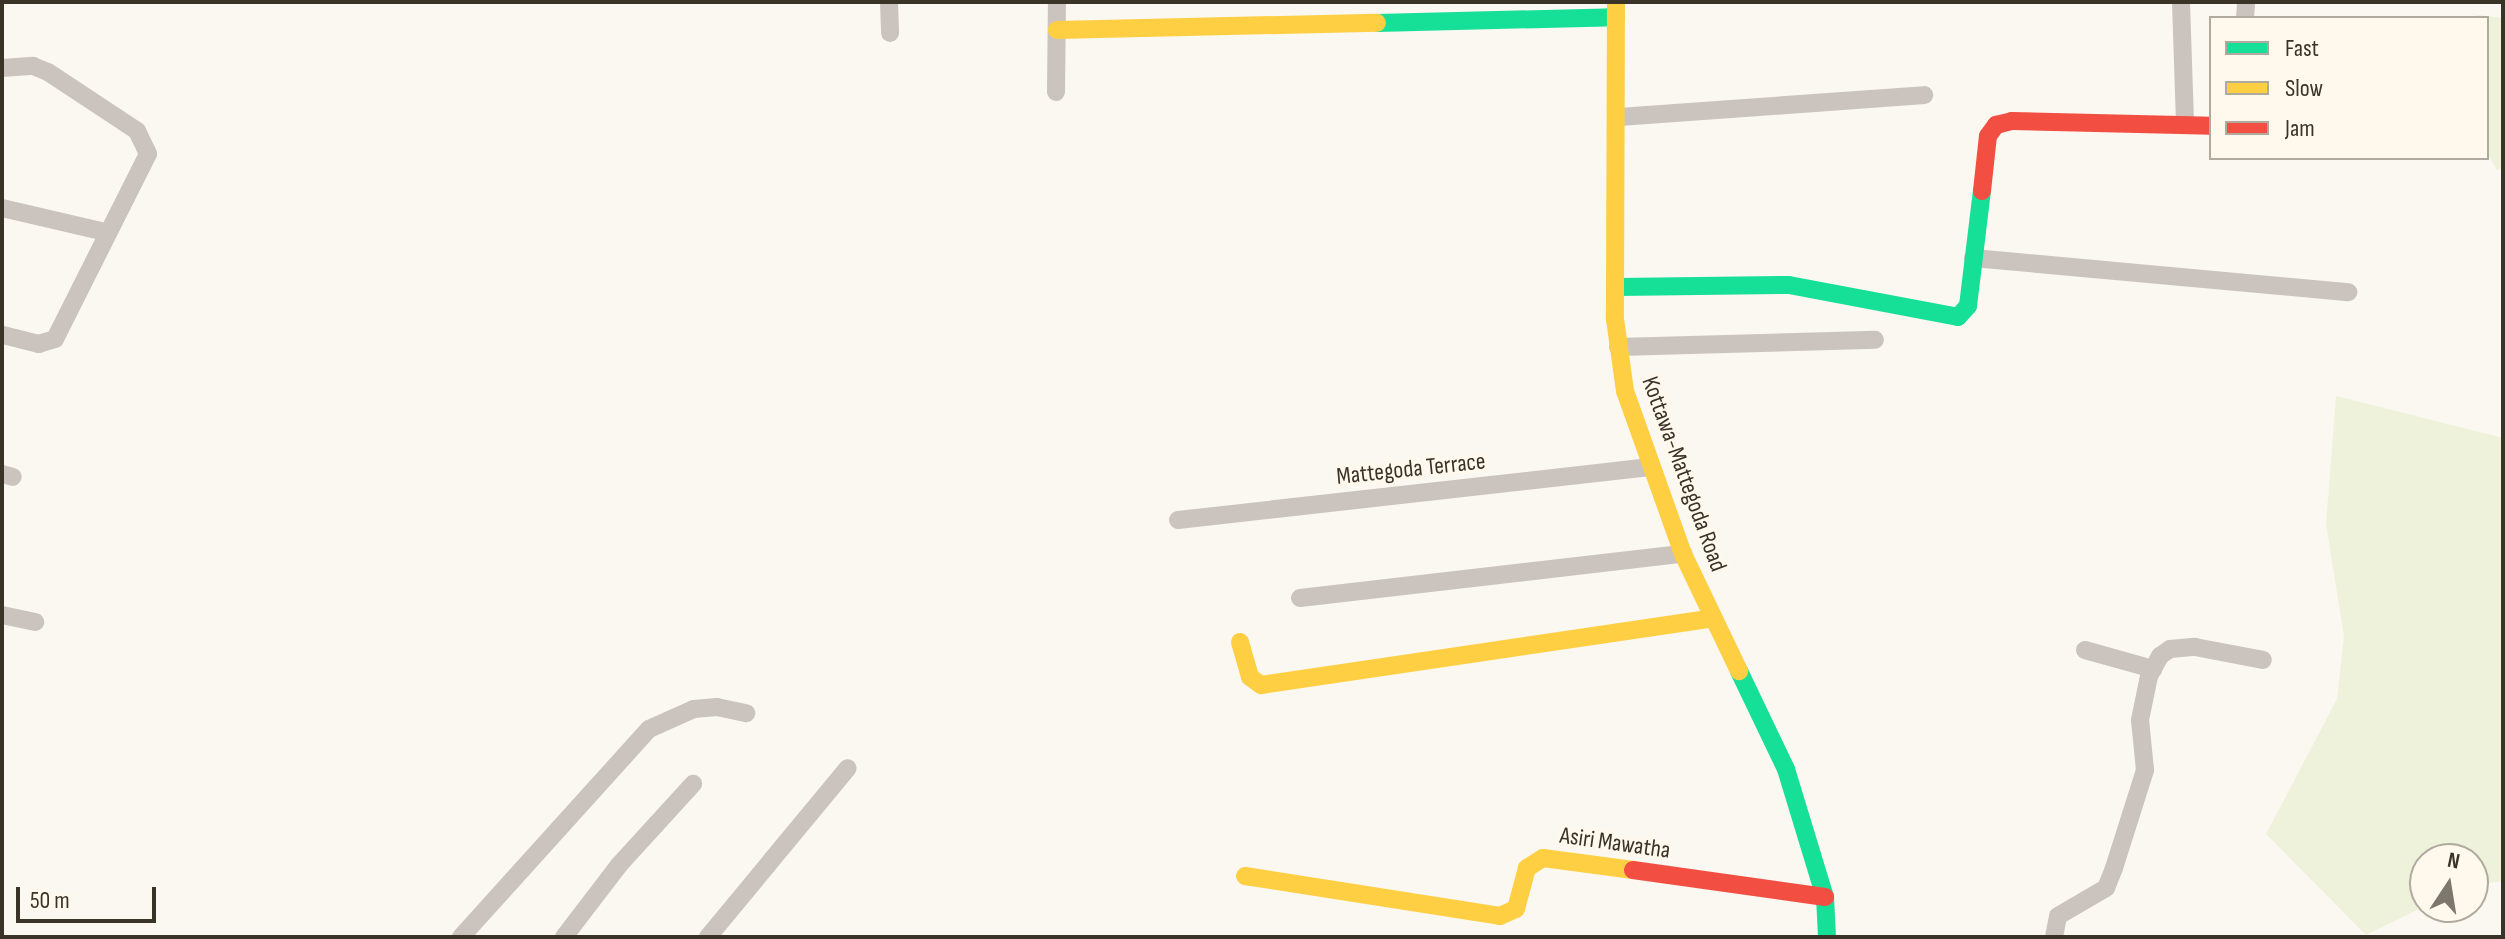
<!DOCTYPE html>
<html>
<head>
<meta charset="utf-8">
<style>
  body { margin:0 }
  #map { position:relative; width:2505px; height:939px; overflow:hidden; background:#fbf7f1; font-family:"Sofia Sans Condensed",sans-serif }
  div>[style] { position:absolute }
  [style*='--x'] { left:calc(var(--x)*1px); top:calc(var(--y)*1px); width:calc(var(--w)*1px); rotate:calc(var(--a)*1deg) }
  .green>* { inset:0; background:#eef2da }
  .street>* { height:18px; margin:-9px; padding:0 9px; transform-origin:9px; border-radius:9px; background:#cac3be }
  .fast>* { height:18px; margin:-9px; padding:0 9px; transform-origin:9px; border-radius:9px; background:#16e098 }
  .slow>* { height:18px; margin:-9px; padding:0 9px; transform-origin:9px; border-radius:9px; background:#ffcf43 }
  .jam>* { height:18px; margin:-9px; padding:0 9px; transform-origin:9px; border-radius:9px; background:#f24e42 }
  span { translate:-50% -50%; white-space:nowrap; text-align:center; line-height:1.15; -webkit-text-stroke:7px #fff8ed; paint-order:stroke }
  .street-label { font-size:24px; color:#393328 }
  .frame { position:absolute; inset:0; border:4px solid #393328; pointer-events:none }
  .legend { position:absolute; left:2209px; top:16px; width:280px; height:144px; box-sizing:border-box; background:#fff8ed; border:2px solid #b0a99e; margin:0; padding:10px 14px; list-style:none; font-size:24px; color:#393328 }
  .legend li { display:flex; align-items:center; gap:16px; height:40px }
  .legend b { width:40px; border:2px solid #b0a99e }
  .north { position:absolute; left:2409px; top:843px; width:80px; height:80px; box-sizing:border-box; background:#fff8ed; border:2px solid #b0a99e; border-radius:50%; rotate:12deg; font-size:22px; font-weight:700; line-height:32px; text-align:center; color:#393328 }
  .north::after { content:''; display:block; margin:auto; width:28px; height:36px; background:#7d786e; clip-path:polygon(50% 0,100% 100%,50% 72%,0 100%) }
  .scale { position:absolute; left:16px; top:887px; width:140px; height:36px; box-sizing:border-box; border:4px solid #393328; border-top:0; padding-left:10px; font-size:24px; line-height:28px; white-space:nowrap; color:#393328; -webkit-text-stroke:6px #fff8ed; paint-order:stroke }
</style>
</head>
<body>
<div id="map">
  <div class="green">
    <i style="clip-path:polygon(2470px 14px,2503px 18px,2503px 168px,2497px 170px,2487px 152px,2487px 18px)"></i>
    <i style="clip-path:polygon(2336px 396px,2503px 438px,2503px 881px,2473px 885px,2473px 859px,2425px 859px,2425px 906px,2366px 935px,2266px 834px,2337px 699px,2344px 636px,2326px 524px)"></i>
  </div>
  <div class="street">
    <i style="--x:889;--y:2;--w:31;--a:88"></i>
    <i style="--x:2181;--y:2;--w:123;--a:88.1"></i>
    <i style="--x:2245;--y:18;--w:16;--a:-86"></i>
    <i style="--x:2;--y:68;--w:31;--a:-4"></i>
    <i style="--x:33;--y:66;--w:16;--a:22"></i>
    <i style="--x:48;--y:72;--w:107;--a:33.5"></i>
    <i style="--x:137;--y:131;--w:25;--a:64"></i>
    <i style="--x:148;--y:154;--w:207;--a:116.7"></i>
    <i style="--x:55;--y:339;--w:17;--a:163"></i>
    <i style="--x:39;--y:344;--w:38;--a:-166"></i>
    <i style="--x:1056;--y:92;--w:90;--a:-89.4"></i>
    <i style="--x:1619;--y:117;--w:306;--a:-4.1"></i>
    <i style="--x:2;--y:208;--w:106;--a:13.1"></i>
    <i style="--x:1973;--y:258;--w:377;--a:5.2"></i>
    <i style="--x:1618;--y:347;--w:257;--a:-1.6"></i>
    <i style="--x:2;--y:474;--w:11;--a:15"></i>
    <i style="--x:1178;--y:520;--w:475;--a:-6.4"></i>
    <i style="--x:1300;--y:598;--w:386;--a:-6.6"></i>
    <i style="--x:2;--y:615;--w:34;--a:12"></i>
    <i style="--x:2085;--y:650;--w:71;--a:15.6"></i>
    <i style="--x:461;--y:937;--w:280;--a:-47.9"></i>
    <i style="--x:649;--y:729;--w:49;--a:-24"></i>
    <i style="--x:694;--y:709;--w:23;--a:-5"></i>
    <i style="--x:717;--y:707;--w:30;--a:12"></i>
    <i style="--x:564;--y:937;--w:91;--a:-52.6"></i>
    <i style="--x:619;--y:865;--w:110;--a:-47.6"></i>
    <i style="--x:708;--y:937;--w:219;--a:-50.4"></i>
    <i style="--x:2054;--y:937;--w:21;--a:-79"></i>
    <i style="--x:2058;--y:916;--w:56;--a:-30.3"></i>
    <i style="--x:2106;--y:888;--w:22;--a:-68"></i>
    <i style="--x:2114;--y:868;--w:103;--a:-72.4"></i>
    <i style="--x:2145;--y:770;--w:50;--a:-95.7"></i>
    <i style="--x:2140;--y:720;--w:45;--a:-78.4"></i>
    <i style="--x:2149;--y:676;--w:23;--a:-61"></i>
    <i style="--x:2160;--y:656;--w:12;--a:-35"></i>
    <i style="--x:2170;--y:649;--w:25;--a:-5"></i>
    <i style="--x:2195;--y:647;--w:69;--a:10.8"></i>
  </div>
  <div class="fast">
    <i style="--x:1377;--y:23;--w:239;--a:-1.4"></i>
    <i style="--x:1617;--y:287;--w:172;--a:-0.7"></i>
    <i style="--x:1789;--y:285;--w:172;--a:10.7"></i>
    <i style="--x:1958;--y:317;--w:15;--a:-48"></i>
    <i style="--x:1968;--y:306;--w:116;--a:-83.1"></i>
    <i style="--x:1739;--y:671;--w:109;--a:64.4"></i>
    <i style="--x:1786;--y:769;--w:134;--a:73.1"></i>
    <i style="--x:1825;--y:897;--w:40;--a:87.1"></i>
  </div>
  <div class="slow">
    <i style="--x:1616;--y:2;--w:317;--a:90.2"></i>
    <i style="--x:1615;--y:319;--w:73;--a:82.1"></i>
    <i style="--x:1625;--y:391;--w:173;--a:70.4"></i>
    <i style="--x:1683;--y:554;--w:130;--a:64.4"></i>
    <i style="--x:1057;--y:30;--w:320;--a:-1.3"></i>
    <i style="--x:1240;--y:642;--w:36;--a:74"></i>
    <i style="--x:1250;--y:677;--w:14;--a:36"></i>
    <i style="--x:1261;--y:685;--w:457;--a:-8.4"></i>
    <i style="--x:1245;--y:876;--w:258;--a:8.9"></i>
    <i style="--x:1500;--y:916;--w:17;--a:-24"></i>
    <i style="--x:1516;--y:909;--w:42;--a:-75"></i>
    <i style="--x:1527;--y:868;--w:19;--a:-32"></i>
    <i style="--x:1543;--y:858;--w:91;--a:7.6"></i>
  </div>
  <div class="jam">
    <i style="--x:1982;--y:191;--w:55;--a:-83.8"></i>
    <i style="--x:1988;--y:136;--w:14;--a:-54"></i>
    <i style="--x:1996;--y:125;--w:16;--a:-14"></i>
    <i style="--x:2012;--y:121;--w:199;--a:1.4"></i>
    <i style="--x:1633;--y:870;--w:194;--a:8"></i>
  </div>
  <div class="street-label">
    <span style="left:1411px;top:469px;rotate:-6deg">Mattegoda Terrace</span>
    <span style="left:1684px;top:474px;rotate:70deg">Kottawa-Mattegoda Road</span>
    <span style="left:1615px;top:843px;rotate:8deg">Asiri Mawatha</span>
  </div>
  <div class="frame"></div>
  <ul class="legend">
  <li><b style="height:10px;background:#16e098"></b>Fast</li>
  <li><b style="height:10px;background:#ffcf43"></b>Slow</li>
  <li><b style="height:10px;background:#f24e42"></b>Jam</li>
  </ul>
  <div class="north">N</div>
  <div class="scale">50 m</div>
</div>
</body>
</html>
